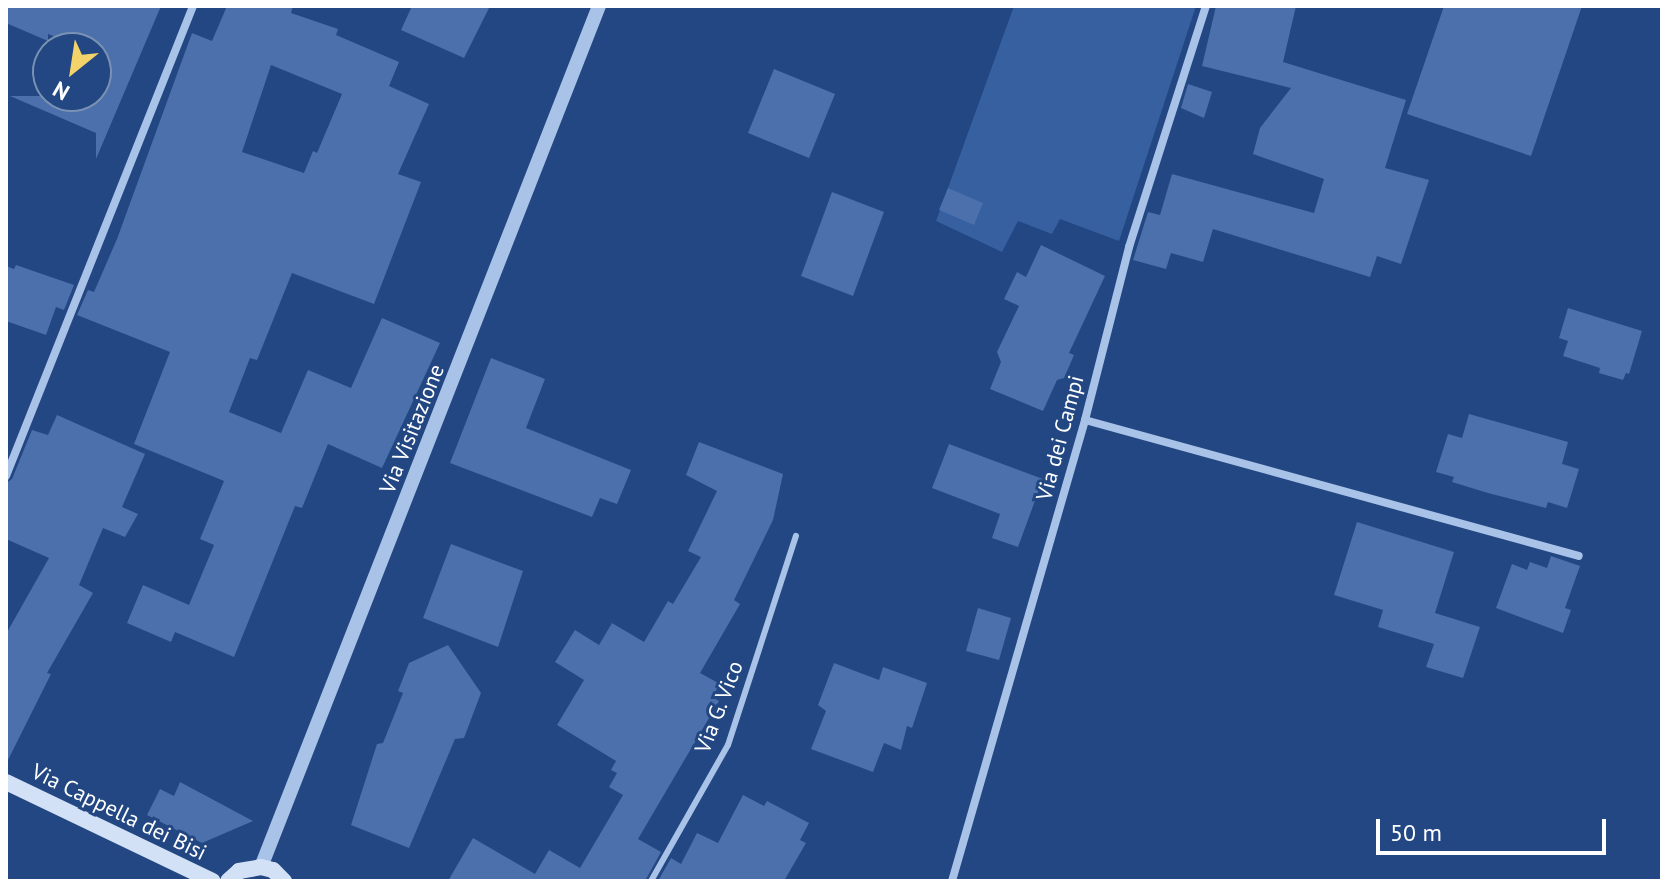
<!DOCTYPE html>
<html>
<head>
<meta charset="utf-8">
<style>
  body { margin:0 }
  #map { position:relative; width:1668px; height:887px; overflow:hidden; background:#224782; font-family:"PT Sans",sans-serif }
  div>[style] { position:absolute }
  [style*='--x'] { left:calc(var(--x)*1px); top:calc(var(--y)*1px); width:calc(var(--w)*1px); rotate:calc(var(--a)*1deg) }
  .green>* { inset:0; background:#3660a0 }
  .building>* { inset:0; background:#4b70ab }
  .service>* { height:6px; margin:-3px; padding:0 3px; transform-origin:3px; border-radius:3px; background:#a9c2e8 }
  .minor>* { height:8px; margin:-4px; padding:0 4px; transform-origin:4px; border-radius:4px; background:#a9c2e8 }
  .tertiary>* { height:14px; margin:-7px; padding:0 7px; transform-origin:7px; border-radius:7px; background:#a9c2e8 }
  .secondary>* { height:16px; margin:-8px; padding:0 8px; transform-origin:8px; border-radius:8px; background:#d3e1f6 }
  span { translate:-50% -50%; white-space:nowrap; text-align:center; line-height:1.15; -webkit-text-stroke:6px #224782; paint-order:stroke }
  .street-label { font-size:22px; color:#fff }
  .frame { position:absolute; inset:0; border:8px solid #fff; pointer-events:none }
  .north { position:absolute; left:32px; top:32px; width:80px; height:80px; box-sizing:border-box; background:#224782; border:2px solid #7a91b4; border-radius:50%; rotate:210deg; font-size:22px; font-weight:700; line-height:32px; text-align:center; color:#fff }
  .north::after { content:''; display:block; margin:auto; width:28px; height:36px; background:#f4d36b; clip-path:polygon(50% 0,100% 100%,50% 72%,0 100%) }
  .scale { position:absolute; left:1376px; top:819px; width:230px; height:36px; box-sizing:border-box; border:4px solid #fff; border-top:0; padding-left:10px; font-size:24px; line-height:28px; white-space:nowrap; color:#fff; -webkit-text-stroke:6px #224782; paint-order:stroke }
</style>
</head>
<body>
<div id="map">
  <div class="green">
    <i style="clip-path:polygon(1014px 6px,1196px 6px,1119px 241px,1060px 219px,1052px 234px,1018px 221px,1002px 252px,936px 221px)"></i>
  </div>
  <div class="building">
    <i style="clip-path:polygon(6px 6px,161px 6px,96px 159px,96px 133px,10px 96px,96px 96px,96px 48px,83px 48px,48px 34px,48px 41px,6px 23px)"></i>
    <i style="clip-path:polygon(evenodd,227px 6px,293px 6px,291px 13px,338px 29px,336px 35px,399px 62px,389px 86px,429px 104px,398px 174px,421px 182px,374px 304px,292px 273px,257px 360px,250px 358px,229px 412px,281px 433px,308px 370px,351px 388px,382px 318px,440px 343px,382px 468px,328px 444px,302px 508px,295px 506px,234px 657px,175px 632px,171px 642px,127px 623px,143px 585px,189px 605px,214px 545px,200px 539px,224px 481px,134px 444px,170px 352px,77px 315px,88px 290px,94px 292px,117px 239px,192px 33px,212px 41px,227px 6px,271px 65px,342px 94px,317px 153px,313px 151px,304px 173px,242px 152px,271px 65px)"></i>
    <i style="clip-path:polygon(412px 6px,490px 6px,464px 58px,401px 30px)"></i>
    <i style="clip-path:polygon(1216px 6px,1296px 6px,1283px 62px,1406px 100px,1385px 168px,1429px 180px,1401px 264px,1377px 256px,1370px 277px,1213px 229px,1203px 262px,1171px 253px,1166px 269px,1133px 260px,1148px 212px,1160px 215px,1172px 174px,1314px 213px,1324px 179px,1253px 154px,1260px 128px,1291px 88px,1202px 66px)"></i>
    <i style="clip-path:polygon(1444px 6px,1582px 6px,1531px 156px,1407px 114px)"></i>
    <i style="clip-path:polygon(774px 69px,835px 94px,809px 158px,748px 133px)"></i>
    <i style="clip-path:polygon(1188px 84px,1212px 92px,1204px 118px,1181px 108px)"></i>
    <i style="clip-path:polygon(948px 188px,983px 203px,974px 225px,939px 210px)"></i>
    <i style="clip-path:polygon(832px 192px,884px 212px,853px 296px,801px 276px)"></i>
    <i style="clip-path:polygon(1041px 245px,1105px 276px,1069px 353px,1074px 355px,1064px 378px,1057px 380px,1043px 411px,990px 389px,1001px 362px,997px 352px,1019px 306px,1004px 299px,1017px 272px,1026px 277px)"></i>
    <i style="clip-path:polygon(16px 265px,74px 285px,64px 310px,56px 307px,46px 335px,6px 321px,6px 266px,14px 269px)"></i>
    <i style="clip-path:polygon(1568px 308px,1642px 331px,1629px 374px,1626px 373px,1623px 380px,1599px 373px,1600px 368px,1563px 356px,1568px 341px,1559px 338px)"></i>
    <i style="clip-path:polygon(491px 358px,545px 379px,526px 428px,631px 470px,617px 504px,600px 498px,592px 517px,450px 463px)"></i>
    <i style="clip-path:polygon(1469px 414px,1568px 442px,1562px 464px,1579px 469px,1567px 508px,1548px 502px,1546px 508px,1488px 493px,1452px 482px,1454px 477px,1436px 472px,1448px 434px,1462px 438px)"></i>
    <i style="clip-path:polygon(57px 415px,145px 454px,122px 507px,138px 514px,125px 537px,103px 528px,79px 585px,93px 593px,47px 673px,51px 674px,6px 764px,6px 634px,49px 558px,6px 539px,6px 483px,12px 479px,32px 430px,48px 435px)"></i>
    <i style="clip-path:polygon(699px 442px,783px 474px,773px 520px,734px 600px,740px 604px,700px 673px,720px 684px,712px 697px,719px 701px,638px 839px,661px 852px,645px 881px,448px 881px,473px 838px,535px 874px,549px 850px,580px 868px,623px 795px,609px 787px,617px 773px,611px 770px,616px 761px,557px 725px,584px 680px,555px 662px,575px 630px,599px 645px,612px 623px,644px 642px,668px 601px,673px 604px,701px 557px,688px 551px,717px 491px,686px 475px)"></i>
    <i style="clip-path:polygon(949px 444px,1043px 479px,1018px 547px,992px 538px,1000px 514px,932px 488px)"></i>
    <i style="clip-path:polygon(1357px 522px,1454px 552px,1435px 613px,1480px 627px,1463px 678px,1426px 667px,1434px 644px,1378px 627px,1383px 610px,1334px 595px)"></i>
    <i style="clip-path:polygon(451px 544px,523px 571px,498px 647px,423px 618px)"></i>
    <i style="clip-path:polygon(1551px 556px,1580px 566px,1565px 608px,1571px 610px,1563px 633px,1496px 608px,1512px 564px,1527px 570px,1530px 562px,1547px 568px)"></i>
    <i style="clip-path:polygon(978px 608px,1011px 618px,999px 660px,966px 651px)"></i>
    <i style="clip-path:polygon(448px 645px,481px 693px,464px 738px,455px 739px,409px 848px,351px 825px,377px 744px,383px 743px,403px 693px,398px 691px,409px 663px)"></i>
    <i style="clip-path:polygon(834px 663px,879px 680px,883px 667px,927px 683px,912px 728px,907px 726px,901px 750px,884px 743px,873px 772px,811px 749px,826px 711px,818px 705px)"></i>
    <i style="clip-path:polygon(180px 782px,253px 821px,202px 843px,147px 815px,160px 789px,174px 796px)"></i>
    <i style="clip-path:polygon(743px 795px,764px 806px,767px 801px,809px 823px,800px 840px,806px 843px,784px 881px,658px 881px,671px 858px,681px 864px,697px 833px,718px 843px)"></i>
  </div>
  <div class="service">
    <i style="--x:651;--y:881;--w:156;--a:-60.5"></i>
    <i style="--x:728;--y:745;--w:220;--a:-72"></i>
  </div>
  <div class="minor">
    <i style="--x:1085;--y:420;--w:512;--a:15.39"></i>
    <i style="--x:6;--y:476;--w:506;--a:-68.3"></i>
    <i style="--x:952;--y:881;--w:480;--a:-73.9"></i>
    <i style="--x:1085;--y:420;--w:179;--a:-75.7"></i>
    <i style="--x:1129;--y:247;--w:253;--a:-72.3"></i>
  </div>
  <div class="tertiary">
    <i style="--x:261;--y:867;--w:925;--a:-68.57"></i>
  </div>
  <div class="secondary">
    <i style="--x:6;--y:782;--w:229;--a:25.6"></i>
    <i style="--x:228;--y:881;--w:15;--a:-42"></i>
    <i style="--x:239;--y:871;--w:22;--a:-10"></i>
    <i style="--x:261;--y:867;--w:12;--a:14"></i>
    <i style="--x:273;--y:870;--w:16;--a:45"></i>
  </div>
  <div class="street-label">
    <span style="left:412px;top:429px;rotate:-68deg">Via Visitazione</span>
    <span style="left:1060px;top:438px;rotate:-75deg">Via dei Campi</span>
    <span style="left:719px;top:707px;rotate:-69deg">Via G. Vico</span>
    <span style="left:119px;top:812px;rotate:26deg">Via Cappella dei Bisi</span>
  </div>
  <div class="frame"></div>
  <div class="north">N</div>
  <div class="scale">50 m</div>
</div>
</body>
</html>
